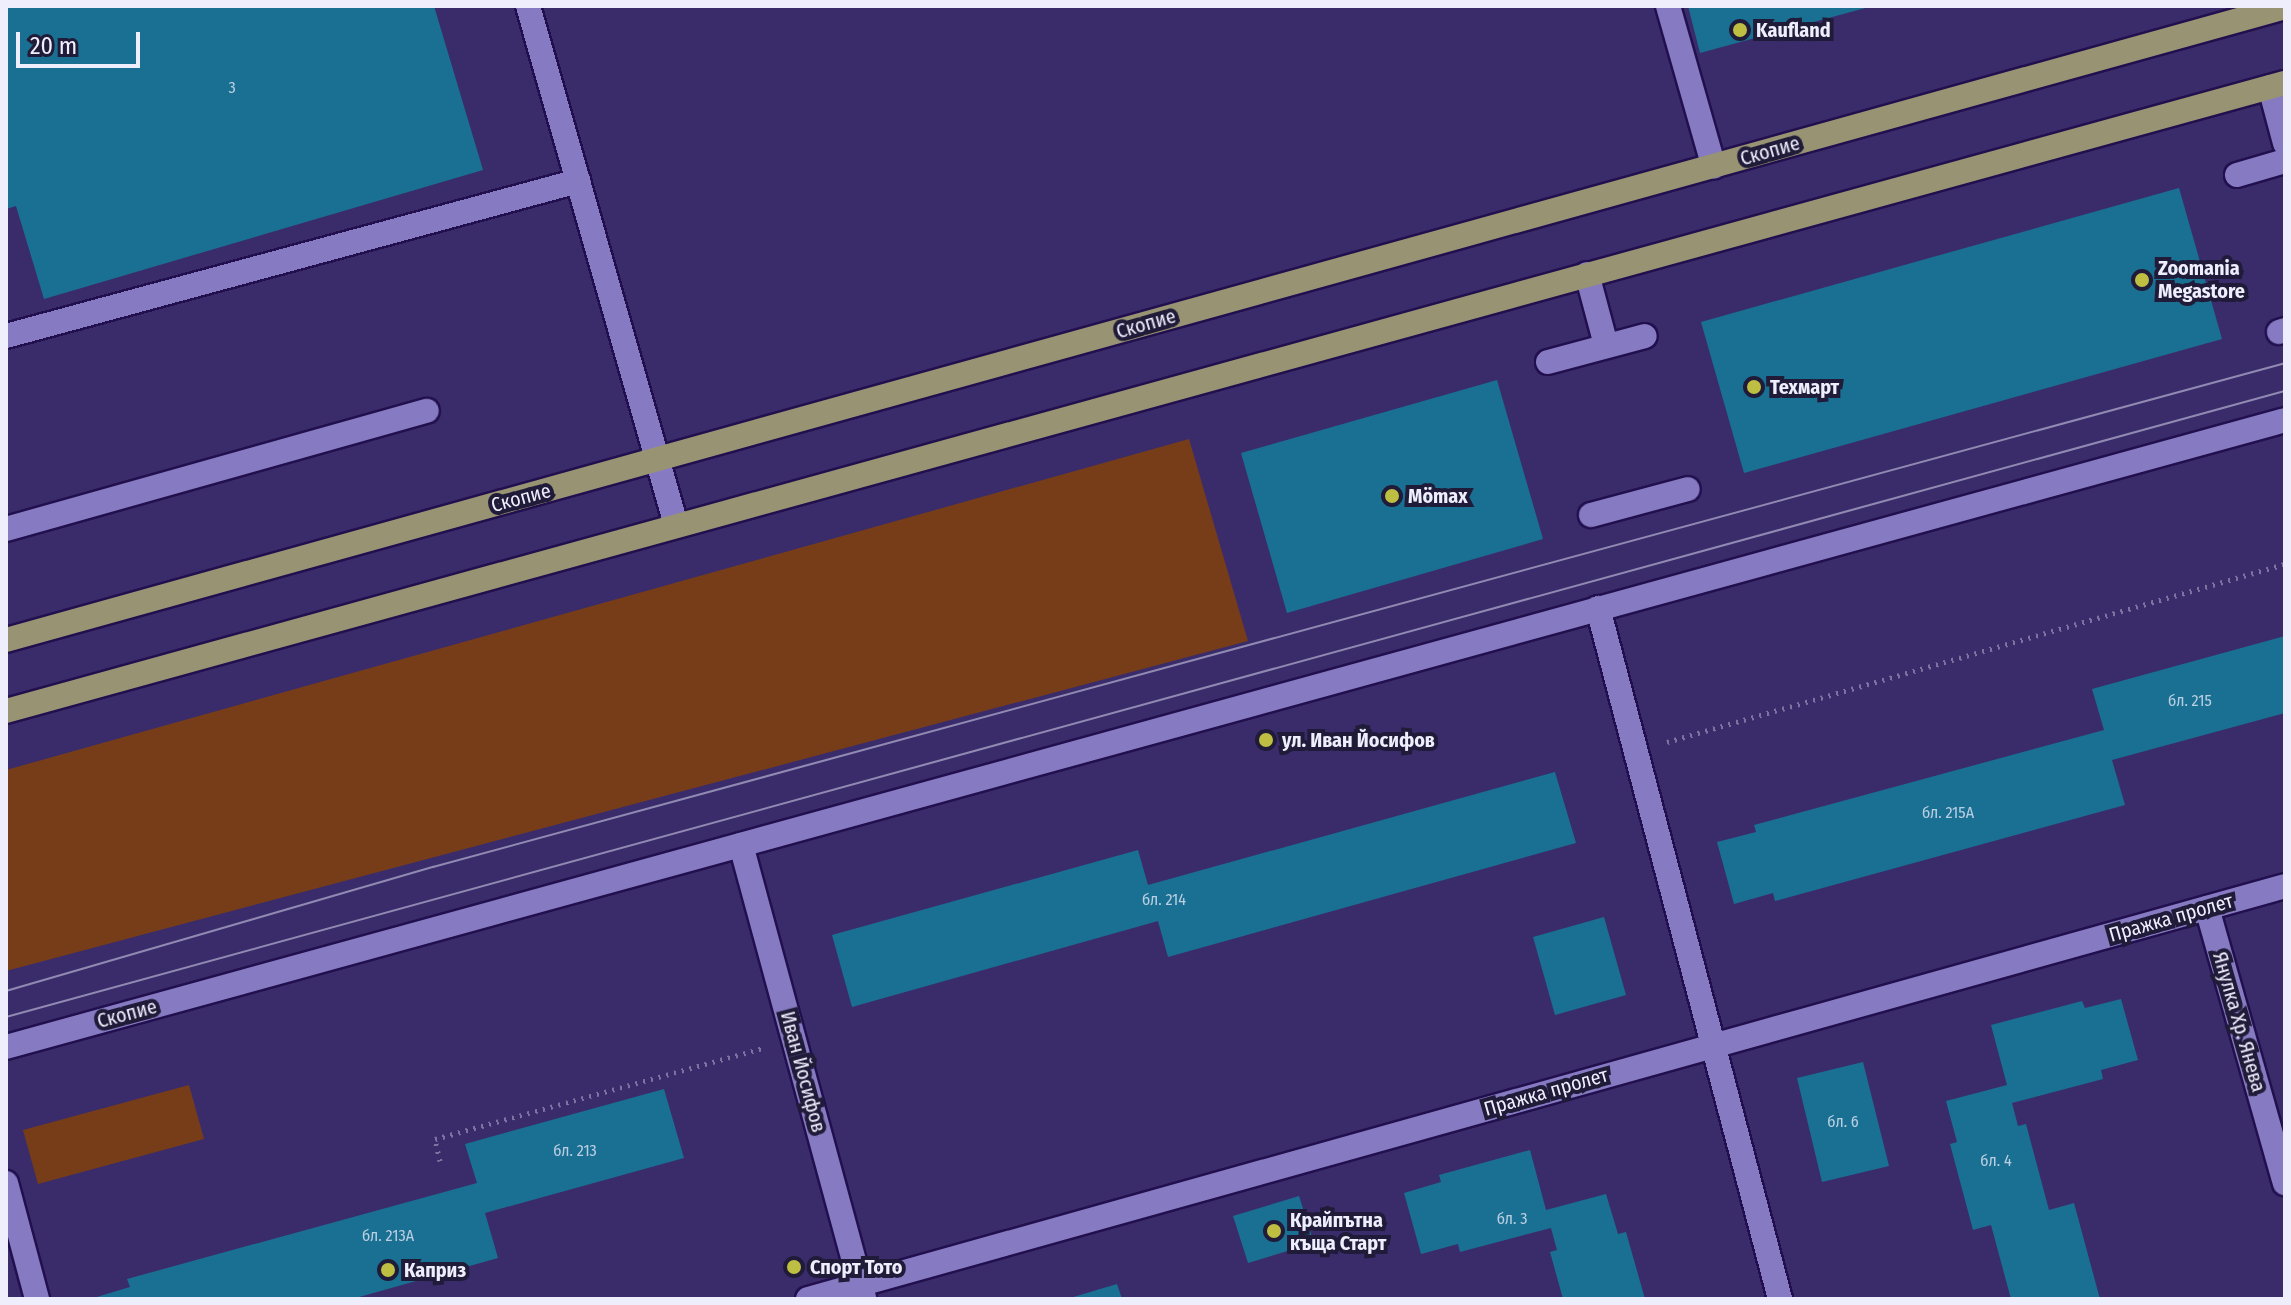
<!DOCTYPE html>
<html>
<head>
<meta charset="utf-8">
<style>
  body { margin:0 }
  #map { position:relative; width:2291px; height:1305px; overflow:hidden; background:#3a2c6b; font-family:"Fira Sans Condensed",sans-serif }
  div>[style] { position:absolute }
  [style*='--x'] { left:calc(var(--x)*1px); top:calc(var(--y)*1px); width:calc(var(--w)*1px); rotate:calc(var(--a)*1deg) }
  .green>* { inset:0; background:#773d19 }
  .building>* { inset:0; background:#1a7092 }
  .path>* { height:5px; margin-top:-2.5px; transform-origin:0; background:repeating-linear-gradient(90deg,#7c73a0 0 2px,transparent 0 8px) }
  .roads { filter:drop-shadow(2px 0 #22104e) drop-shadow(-2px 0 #22104e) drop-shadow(0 2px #22104e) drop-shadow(0 -2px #22104e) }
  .minor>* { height:24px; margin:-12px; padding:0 12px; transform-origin:12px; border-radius:12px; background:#867bc2 }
  .major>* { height:24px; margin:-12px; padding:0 12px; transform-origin:12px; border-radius:12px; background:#979373 }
  .tram>* { height:2px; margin:-1px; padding:0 1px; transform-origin:1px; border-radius:1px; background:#9089b1 }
  .dots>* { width:22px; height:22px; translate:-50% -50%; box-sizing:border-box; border:4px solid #201b38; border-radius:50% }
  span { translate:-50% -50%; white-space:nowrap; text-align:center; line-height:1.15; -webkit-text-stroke:8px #201b38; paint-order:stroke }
  .number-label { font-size:16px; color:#bacee2 }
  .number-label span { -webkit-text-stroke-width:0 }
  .poi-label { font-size:20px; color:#efeefd; font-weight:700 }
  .left { translate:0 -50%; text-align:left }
  .street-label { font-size:20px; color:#efeefd }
  .frame { position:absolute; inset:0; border:8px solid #efeefd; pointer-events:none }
  .scale { position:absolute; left:16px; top:32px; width:124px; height:36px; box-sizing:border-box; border:4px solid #efeefd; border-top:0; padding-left:10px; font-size:24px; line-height:28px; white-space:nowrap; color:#efeefd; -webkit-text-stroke:6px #201b38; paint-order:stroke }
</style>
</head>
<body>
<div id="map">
  <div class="green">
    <i style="clip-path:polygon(1189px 439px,1248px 641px,6px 971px,6px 770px)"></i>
    <i style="clip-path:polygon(189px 1085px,204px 1139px,38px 1184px,23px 1130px)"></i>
  </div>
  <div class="building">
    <i style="clip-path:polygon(6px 6px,434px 6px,483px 170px,44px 299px,16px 206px,6px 209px)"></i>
    <i style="clip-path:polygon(1688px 6px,1869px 6px,1869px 7px,1700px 53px)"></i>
    <i style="clip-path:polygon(2179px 188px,2222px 339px,1744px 473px,1701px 322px)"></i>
    <i style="clip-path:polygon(1497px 380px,1543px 539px,1287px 613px,1241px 453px)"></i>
    <i style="clip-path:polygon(2285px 636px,2285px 713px,2112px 760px,2125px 805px,1775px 901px,1773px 893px,1734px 904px,1717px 842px,1756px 832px,1754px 825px,2104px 730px,2092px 689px)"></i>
    <i style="clip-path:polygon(1555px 772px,1576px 843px,1168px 957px,1158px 921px,852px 1007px,832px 935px,1138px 850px,1148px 885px)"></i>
    <i style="clip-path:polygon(1604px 917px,1626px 995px,1555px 1015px,1533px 937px)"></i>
    <i style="clip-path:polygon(2121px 999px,2138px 1060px,2101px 1070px,2103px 1079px,2012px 1103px,2018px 1126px,2026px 1124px,2049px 1210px,2074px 1203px,2100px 1299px,2011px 1299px,1991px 1225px,1973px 1230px,1950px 1144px,1957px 1142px,1946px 1101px,2007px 1085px,1991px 1025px,2082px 1001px,2085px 1008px)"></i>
    <i style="clip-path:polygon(1863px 1062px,1889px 1166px,1822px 1182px,1797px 1078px)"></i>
    <i style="clip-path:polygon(664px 1089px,684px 1158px,485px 1213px,498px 1258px,352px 1299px,90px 1299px,130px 1287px,127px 1279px,477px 1183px,465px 1144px)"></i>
    <i style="clip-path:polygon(1530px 1150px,1546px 1210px,1606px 1194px,1618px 1234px,1626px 1232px,1645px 1299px,1563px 1299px,1550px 1252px,1557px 1250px,1551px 1228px,1460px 1252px,1458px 1244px,1421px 1254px,1404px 1193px,1441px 1182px,1439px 1175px)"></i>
    <i style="clip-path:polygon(1299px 1196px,1314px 1243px,1248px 1263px,1233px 1216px)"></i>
    <i style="clip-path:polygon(1117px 1284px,1122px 1299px,1070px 1299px,1070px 1298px)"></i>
  </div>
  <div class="path">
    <i style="--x:1667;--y:742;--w:643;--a:-16.07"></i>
    <i style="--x:440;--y:1161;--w:23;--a:-103"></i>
    <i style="--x:435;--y:1139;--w:340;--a:-15.5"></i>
  </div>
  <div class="roads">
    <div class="minor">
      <i style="--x:528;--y:6;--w:540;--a:74.08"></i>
      <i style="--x:1668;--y:6;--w:167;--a:74.1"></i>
      <i style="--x:2270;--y:87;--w:58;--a:75"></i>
      <i style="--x:2237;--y:175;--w:50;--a:-16.3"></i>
      <i style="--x:1587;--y:274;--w:73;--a:75"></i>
      <i style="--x:2279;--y:332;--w:6;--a:-18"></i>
      <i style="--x:6;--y:336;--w:593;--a:-15.16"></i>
      <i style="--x:1548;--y:362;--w:100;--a:-15"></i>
      <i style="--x:1591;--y:515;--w:100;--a:-15"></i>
      <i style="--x:6;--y:529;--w:437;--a:-15.7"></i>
      <i style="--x:1598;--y:608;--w:715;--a:75.24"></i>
      <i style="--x:741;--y:845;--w:470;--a:74.8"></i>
      <i style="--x:2207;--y:908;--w:286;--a:74.2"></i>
      <i style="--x:6;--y:1047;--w:2364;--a:-15.38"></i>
      <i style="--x:6;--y:1183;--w:120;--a:75"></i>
      <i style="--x:808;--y:1299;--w:1534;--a:-15.62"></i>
    </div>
    <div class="major">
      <i style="--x:6;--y:640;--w:2365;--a:-15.52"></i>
      <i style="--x:6;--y:711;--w:2364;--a:-15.41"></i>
    </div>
  </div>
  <div class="tram">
    <i style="--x:6;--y:991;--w:445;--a:-16.2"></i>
    <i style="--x:433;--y:867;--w:1919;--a:-15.22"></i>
    <i style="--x:6;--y:1017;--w:2363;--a:-15.36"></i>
  </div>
  <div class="dots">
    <i style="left:1740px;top:30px;background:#bebf42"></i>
    <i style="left:2142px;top:280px;background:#bebf42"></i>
    <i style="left:1754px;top:387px;background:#bebf42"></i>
    <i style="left:1392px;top:496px;background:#bebf42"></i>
    <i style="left:1266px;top:740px;background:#bebf42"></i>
    <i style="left:1274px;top:1231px;background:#bebf42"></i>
    <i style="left:794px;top:1267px;background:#bebf42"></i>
    <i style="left:388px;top:1270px;background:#bebf42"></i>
  </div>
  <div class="number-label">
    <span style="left:232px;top:88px">3</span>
    <span style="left:2190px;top:701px">бл. 215</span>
    <span style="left:1948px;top:813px">бл. 215А</span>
    <span style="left:1164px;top:900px">бл. 214</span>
    <span style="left:1843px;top:1122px">бл. 6</span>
    <span style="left:575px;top:1151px">бл. 213</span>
    <span style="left:1996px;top:1161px">бл. 4</span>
    <span style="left:1512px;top:1219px">бл. 3</span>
    <span style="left:388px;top:1236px">бл. 213А</span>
  </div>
  <div class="poi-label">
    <span class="left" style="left:1756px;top:30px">Kaufland</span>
    <span class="left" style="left:2158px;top:280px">Zoomania<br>Megastore</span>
    <span class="left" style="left:1770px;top:387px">Техмарт</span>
    <span class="left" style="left:1408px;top:496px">Mömax</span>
    <span class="left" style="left:1282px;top:740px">ул. Иван Йосифов</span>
    <span class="left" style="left:1290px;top:1232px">Крайпътна<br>къща Старт</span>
    <span class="left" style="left:810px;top:1267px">Спорт Тото</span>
    <span class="left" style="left:404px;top:1270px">Каприз</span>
  </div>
  <div class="street-label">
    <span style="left:1770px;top:151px;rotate:-16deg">Скопие</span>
    <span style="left:1146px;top:324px;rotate:-16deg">Скопие</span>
    <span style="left:521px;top:498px;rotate:-15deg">Скопие</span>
    <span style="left:2171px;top:918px;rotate:-16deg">Пражка пролет</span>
    <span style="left:127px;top:1014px;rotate:-15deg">Скопие</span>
    <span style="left:2239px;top:1022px;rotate:74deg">Янулка Хр. Янева</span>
    <span style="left:803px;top:1072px;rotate:75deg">Иван Йосифов</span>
    <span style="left:1546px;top:1092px;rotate:-16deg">Пражка пролет</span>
  </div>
  <div class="frame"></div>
  <div class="scale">20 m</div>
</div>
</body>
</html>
